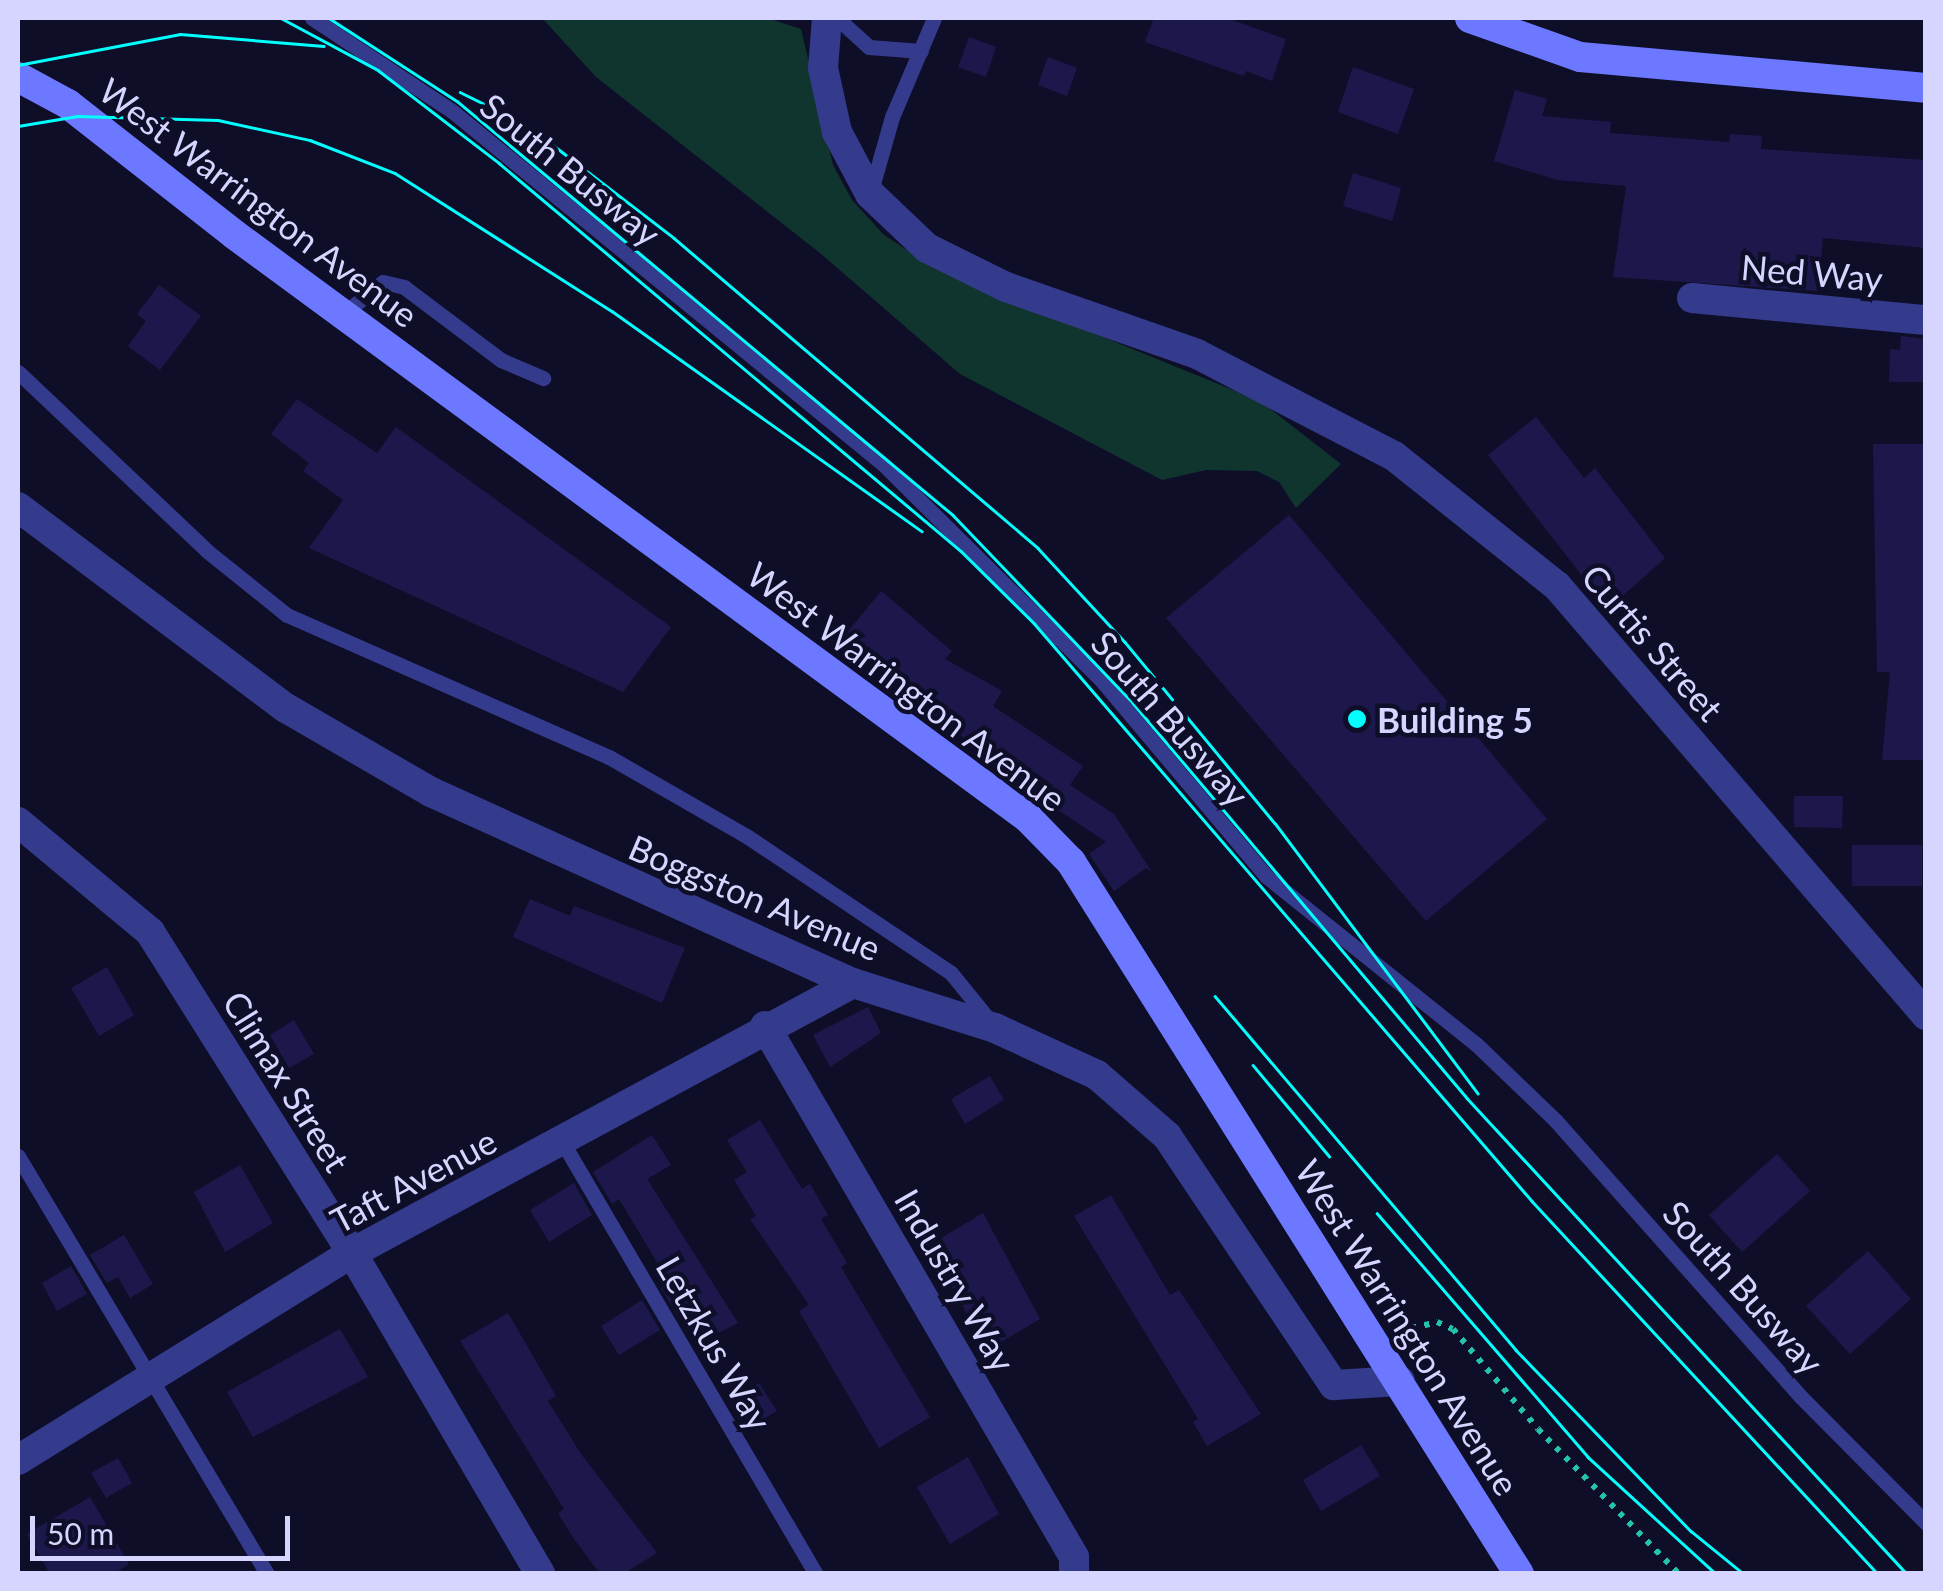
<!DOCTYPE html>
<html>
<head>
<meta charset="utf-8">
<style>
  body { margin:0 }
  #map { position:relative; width:1943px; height:1591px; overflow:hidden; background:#0f0e29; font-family:Lato,sans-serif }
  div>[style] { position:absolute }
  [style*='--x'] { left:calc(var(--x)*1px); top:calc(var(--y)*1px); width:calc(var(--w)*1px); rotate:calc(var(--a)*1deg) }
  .green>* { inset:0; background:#10342e }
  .building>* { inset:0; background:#1d184c }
  .path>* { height:6px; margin-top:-3px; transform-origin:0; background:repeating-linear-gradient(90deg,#24c4aa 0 5px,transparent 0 13px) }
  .lane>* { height:15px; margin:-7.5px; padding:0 7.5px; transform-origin:7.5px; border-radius:7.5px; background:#343a8c }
  .street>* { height:30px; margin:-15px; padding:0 15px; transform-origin:15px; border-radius:15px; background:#343a8c }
  .secondary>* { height:30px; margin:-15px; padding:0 15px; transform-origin:15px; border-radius:15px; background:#6c78ff }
  .tram>* { height:2.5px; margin:-1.25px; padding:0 1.25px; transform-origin:1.25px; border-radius:1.25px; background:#01fffd }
  .dots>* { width:28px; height:28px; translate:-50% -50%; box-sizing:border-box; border:5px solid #0f0e29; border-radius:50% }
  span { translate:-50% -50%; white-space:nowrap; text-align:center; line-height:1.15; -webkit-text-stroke:9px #0f0e29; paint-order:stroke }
  .street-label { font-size:35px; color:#d6d5ff }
  .poi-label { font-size:35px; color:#d6d5ff; font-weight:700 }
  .left { translate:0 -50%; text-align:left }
  .frame { position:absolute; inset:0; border:20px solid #d6d5ff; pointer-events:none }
  .scale { position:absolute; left:30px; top:1516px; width:260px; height:45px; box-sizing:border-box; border:5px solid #d6d5ff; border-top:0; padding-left:12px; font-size:30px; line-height:35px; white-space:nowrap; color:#d6d5ff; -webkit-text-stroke:8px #0f0e29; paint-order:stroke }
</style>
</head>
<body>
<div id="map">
  <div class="green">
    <i style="clip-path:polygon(542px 18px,767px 18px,801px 29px,833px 165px,852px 200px,884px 235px,936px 269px,1260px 401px,1341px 464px,1296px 508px,1279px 482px,1257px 471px,1206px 470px,1162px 480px,960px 374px,820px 253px,596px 77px)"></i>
  </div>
  <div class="building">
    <i style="clip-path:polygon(1154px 18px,1226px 18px,1286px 39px,1272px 81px,1246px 71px,1244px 76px,1145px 42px)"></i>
    <i style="clip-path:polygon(969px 37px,996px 47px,986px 77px,958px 67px)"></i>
    <i style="clip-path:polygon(1048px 57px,1077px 68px,1067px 96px,1038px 85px)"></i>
    <i style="clip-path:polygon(1353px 67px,1414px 89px,1398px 134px,1338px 112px)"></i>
    <i style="clip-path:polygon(1515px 90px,1547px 99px,1542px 116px,1611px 122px,1610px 133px,1729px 142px,1730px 134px,1762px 136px,1761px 149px,1926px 160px,1926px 248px,1823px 238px,1818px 291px,1613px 277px,1626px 186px,1558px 180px,1494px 161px)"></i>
    <i style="clip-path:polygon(1353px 173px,1401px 188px,1392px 221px,1343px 206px)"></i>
    <i style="clip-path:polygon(159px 285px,201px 316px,160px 370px,128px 346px,146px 321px,137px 314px)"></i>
    <i style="clip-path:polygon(1901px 336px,1926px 339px,1926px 382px,1889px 382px,1890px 349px,1900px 350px)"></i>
    <i style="clip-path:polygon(297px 399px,377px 453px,396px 427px,671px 627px,623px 692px,309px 548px,343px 500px,303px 471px,309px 463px,271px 434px)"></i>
    <i style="clip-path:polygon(1536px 417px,1584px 478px,1595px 468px,1665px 558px,1608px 609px,1488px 455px)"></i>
    <i style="clip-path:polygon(1873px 444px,1926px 444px,1926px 760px,1882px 760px,1890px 672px,1877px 672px)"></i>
    <i style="clip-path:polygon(1289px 515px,1547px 819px,1426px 921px,1166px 618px)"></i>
    <i style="clip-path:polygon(881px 591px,952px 651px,945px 659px,1002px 691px,993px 706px,1083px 766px,1070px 785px,1114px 814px,1152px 872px,1146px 868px,1114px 891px,1089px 854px,1106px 842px,999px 770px,1002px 765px,914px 702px,918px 697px,842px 639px)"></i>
    <i style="clip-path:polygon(1794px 796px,1843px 796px,1842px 828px,1794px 827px)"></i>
    <i style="clip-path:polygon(1852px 845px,1922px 845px,1922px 886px,1852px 886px)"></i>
    <i style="clip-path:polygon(530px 899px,570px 916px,574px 906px,685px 948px,662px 1003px,513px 937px)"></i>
    <i style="clip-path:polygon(107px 967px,134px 1015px,99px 1036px,71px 988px)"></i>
    <i style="clip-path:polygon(868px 1007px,881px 1033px,830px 1067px,813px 1035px)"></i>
    <i style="clip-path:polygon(294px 1020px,314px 1054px,289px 1068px,270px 1035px)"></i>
    <i style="clip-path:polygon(990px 1076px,1004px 1100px,965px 1124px,951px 1099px)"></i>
    <i style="clip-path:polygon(760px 1120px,802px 1189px,810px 1184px,828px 1215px,821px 1219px,847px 1263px,841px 1267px,930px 1417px,879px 1448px,799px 1311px,809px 1305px,750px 1219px,756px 1216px,734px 1180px,747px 1172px,727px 1140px)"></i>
    <i style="clip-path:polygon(652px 1135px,671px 1165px,647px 1179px,738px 1323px,707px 1339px,689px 1312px,679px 1318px,661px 1288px,669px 1282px,619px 1199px,612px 1204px,593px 1172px)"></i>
    <i style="clip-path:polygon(1777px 1154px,1810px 1191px,1742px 1252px,1709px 1215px)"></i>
    <i style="clip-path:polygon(240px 1165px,273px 1223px,225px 1252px,194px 1192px)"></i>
    <i style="clip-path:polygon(574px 1183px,592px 1215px,549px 1242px,530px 1210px)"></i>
    <i style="clip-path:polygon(1111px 1195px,1170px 1295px,1179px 1290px,1261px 1414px,1207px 1446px,1193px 1422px,1198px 1419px,1074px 1216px)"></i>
    <i style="clip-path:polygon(983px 1213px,1040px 1319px,986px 1351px,952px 1285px,960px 1280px,936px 1241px)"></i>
    <i style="clip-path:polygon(124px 1235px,153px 1284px,130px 1298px,118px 1277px,107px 1283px,90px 1255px)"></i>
    <i style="clip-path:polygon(1868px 1251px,1911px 1299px,1850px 1354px,1806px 1306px)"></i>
    <i style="clip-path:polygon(71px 1266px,87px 1294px,57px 1311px,42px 1283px)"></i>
    <i style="clip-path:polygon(642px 1300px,660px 1330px,619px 1355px,601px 1326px)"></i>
    <i style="clip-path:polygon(508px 1313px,556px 1396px,548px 1401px,581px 1454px,657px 1553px,623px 1574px,600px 1574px,572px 1536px,558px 1513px,564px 1509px,460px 1341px)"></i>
    <i style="clip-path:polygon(340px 1329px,368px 1377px,253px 1437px,227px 1392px)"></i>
    <i style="clip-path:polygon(759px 1383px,777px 1411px,753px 1425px,736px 1397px)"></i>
    <i style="clip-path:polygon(1361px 1445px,1380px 1476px,1321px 1511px,1303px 1480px)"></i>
    <i style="clip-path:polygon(968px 1457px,999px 1514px,950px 1544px,917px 1487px)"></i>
    <i style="clip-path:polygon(118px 1458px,132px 1483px,106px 1498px,91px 1473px)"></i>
    <i style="clip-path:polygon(90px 1497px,129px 1564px,113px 1574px,50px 1574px,27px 1534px)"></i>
  </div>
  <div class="path">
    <i style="--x:1399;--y:1331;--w:39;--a:-13"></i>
    <i style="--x:1437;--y:1322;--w:17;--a:24"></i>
    <i style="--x:1453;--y:1329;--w:131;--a:49.6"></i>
    <i style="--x:1538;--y:1429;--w:202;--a:45.8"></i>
  </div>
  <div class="lane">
    <i style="--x:312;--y:18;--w:168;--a:33.6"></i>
    <i style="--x:452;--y:111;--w:557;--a:39.32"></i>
    <i style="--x:883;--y:464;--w:308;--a:44.7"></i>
    <i style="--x:1102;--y:681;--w:255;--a:49.9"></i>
    <i style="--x:1266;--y:876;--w:269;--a:38.7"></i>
    <i style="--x:1476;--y:1044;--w:111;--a:43.9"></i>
    <i style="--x:1556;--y:1121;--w:369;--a:48.4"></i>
    <i style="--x:1801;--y:1397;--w:177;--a:45.2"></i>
    <i style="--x:837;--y:18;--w:43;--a:42.2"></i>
    <i style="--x:869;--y:47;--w:52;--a:4.4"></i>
    <i style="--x:871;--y:191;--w:77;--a:-74.2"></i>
    <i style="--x:892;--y:117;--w:108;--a:-67"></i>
    <i style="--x:343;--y:314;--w:51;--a:-38.7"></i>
    <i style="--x:383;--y:282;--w:22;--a:13"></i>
    <i style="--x:404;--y:287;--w:121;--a:37"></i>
    <i style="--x:501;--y:360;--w:46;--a:23.2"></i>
    <i style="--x:18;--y:372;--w:260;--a:43.4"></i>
    <i style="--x:207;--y:551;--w:102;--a:38.7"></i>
    <i style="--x:287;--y:615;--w:352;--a:23.8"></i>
    <i style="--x:609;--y:757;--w:160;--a:29.9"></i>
    <i style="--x:748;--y:837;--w:244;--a:33.8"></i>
    <i style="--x:951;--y:973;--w:62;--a:50.9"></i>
    <i style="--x:563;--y:1143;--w:500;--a:59.6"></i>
    <i style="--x:18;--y:1156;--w:487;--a:59.2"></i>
  </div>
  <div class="street">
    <i style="--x:827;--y:18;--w:50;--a:94.6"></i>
    <i style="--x:823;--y:68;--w:66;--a:77.7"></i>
    <i style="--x:837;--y:132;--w:70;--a:62"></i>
    <i style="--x:870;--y:194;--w:79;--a:43.5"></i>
    <i style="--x:927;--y:248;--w:88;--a:26.3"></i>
    <i style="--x:1006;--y:287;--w:202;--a:19.3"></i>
    <i style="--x:1197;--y:354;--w:222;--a:27.4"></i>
    <i style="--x:1394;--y:456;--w:208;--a:38.6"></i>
    <i style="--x:1557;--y:586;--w:566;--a:49.3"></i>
    <i style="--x:1692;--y:298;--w:235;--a:5.4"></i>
    <i style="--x:18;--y:507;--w:335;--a:36.9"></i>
    <i style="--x:286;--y:708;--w:168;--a:30.1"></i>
    <i style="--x:431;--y:792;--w:463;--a:24.4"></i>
    <i style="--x:853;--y:983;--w:149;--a:17.6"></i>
    <i style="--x:995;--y:1028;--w:112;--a:24.7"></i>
    <i style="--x:1097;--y:1075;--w:93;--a:41.1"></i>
    <i style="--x:1167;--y:1136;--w:300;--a:56.2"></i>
    <i style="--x:1334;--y:1385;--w:66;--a:-3.5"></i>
    <i style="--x:18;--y:822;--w:172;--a:39.8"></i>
    <i style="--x:150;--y:932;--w:379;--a:57.8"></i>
    <i style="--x:352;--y:1253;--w:372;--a:59.6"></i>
    <i style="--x:765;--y:1026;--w:614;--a:59.8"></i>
    <i style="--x:1074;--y:1557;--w:17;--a:90"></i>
    <i style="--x:18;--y:1460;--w:393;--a:-31.8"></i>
    <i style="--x:352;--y:1253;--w:569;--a:-28.32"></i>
  </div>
  <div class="secondary">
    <i style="--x:1470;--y:18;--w:117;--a:19.5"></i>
    <i style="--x:1580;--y:57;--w:347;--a:5.1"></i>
    <i style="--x:18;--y:77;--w:57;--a:28.4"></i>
    <i style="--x:68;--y:104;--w:212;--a:38.1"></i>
    <i style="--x:235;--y:235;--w:984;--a:36.32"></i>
    <i style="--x:1028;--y:818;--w:62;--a:45.7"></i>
    <i style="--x:1071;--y:862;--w:841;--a:57.82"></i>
  </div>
  <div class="tram">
    <i style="--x:281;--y:18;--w:110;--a:28.2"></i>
    <i style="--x:378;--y:70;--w:153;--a:37.5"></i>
    <i style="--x:499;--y:163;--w:603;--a:40.02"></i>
    <i style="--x:961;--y:551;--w:103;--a:44.6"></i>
    <i style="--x:1034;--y:623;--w:763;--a:49.25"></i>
    <i style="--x:1532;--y:1201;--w:509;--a:47.15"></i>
    <i style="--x:329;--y:18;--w:153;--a:33"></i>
    <i style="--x:457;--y:101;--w:646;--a:39.85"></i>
    <i style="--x:953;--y:515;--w:260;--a:46.2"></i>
    <i style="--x:1133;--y:703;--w:517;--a:49.78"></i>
    <i style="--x:1467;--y:1098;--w:648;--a:47.25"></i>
    <i style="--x:18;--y:65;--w:165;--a:-10.8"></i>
    <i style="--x:180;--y:34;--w:144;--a:4.8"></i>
    <i style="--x:460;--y:92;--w:75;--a:26.2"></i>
    <i style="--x:527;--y:125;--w:185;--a:37.5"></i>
    <i style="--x:674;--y:238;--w:478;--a:40.4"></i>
    <i style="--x:1038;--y:548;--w:128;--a:47.2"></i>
    <i style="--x:1125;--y:642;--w:235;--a:50.4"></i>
    <i style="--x:1275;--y:823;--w:338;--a:53.1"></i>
    <i style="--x:18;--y:126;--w:60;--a:-9.6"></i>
    <i style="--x:77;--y:116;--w:141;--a:1.6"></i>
    <i style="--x:218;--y:120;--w:94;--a:12.3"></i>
    <i style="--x:310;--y:140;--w:91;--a:21.2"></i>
    <i style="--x:395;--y:173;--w:257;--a:32.5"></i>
    <i style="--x:612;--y:311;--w:380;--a:35.4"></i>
    <i style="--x:1215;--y:996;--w:465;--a:49.6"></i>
    <i style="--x:1516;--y:1350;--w:252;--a:46"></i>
    <i style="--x:1691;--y:1531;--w:68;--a:39.1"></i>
    <i style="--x:1253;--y:1065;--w:119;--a:50.1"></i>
    <i style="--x:1377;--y:1213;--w:323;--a:49.1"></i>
    <i style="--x:1588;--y:1457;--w:173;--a:42.4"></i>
  </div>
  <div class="dots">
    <i style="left:1357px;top:719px;background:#01fffd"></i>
  </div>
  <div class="street-label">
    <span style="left:571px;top:169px;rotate:39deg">South Busway</span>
    <span style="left:259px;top:202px;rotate:37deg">West Warrington Avenue</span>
    <span style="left:1812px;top:272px;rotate:5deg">Ned Way</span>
    <span style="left:1653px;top:642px;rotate:49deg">Curtis Street</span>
    <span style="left:907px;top:686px;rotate:37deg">West Warrington Avenue</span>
    <span style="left:1171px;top:718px;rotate:49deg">South Busway</span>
    <span style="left:755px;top:897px;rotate:23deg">Boggston Avenue</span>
    <span style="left:287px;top:1081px;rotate:58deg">Climax Street</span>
    <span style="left:413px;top:1180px;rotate:-28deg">Taft Avenue</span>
    <span style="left:956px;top:1280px;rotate:60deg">Industry Way</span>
    <span style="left:1744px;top:1287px;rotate:48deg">South Busway</span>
    <span style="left:1408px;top:1327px;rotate:58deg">West Warrington Avenue</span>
    <span style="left:715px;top:1343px;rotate:60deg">Letzkus Way</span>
  </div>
  <div class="poi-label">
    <span class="left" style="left:1377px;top:719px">Building 5</span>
  </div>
  <div class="frame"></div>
  <div class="scale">50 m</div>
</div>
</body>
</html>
